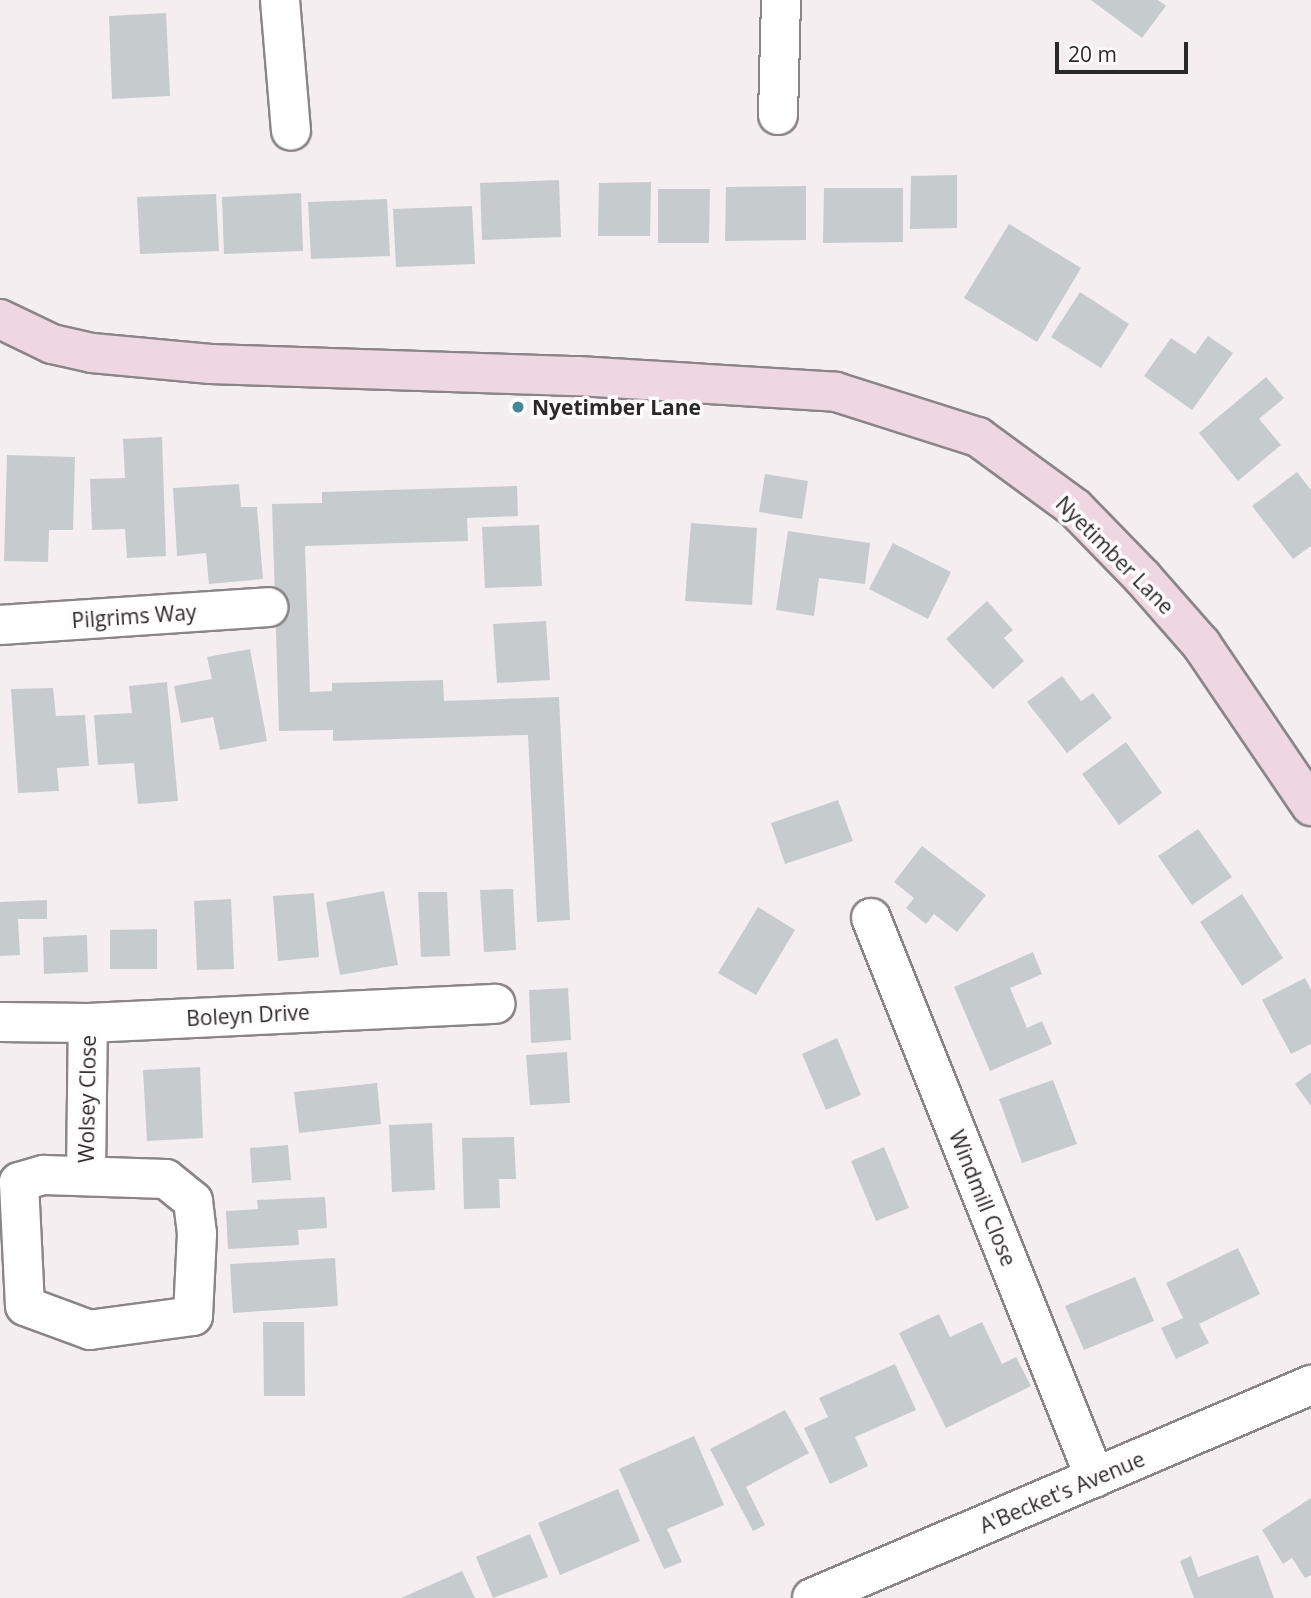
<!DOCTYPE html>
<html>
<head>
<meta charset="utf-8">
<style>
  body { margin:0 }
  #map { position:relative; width:1311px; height:1598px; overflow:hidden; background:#f4eef0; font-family:"Open Sans",sans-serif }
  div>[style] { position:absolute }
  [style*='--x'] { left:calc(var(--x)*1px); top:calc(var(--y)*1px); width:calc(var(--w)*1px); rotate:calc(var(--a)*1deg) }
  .building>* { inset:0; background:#c6ccce }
  .roads { filter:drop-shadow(2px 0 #8a8587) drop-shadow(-2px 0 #8a8587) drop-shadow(0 2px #8a8587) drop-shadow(0 -2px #8a8587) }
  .street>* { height:38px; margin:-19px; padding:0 19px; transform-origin:19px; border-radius:19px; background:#fff }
  .secondary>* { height:38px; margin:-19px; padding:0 19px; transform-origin:19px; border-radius:19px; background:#efd7e1 }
  .dots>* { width:19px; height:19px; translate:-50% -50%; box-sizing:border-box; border:4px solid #fffcfd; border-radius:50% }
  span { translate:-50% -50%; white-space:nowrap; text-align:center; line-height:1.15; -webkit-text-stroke:7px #fffcfd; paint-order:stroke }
  .poi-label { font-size:21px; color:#2a2829; font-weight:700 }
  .left { translate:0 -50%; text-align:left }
  .street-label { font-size:21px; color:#2a2829 }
  .scale { position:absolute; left:1055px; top:42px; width:133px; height:32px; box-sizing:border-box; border:4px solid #2a2829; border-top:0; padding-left:9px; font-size:21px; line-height:24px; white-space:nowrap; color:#2a2829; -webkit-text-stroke:5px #fffcfd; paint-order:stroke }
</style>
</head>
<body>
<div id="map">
  <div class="building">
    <i style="clip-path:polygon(1091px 0,1158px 0,1166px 6px,1142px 38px)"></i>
    <i style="clip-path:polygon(166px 13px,170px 96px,112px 99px,109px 16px)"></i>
    <i style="clip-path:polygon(957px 175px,957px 228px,910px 229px,911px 176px)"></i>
    <i style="clip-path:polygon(559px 180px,561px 237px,482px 240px,480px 183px)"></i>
    <i style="clip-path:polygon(651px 182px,650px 236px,598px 236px,599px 183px)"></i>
    <i style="clip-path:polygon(806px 186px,806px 240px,725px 241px,726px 187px)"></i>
    <i style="clip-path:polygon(824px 188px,903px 188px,903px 242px,823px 243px)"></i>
    <i style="clip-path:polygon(658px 189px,710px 189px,709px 243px,658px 243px)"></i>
    <i style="clip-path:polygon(301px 193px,303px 251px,224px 254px,222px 197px)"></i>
    <i style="clip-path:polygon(216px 194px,219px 251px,140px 254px,137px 197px)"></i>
    <i style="clip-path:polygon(387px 199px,390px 256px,311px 259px,308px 202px)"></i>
    <i style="clip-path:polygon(472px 206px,475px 264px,396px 267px,393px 209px)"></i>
    <i style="clip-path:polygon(1009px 224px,1081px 268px,1037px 342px,964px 298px)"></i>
    <i style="clip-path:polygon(1080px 292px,1129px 324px,1101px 368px,1051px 337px)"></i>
    <i style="clip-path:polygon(1208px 336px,1233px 353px,1192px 410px,1144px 376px,1171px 338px,1195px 354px)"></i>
    <i style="clip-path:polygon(1266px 377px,1284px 398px,1259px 419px,1281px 445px,1238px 481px,1199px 433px)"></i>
    <i style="clip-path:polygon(162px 437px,166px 556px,127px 558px,125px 529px,92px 530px,90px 479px,125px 478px,123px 439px)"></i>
    <i style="clip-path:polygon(7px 455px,75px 457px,73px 530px,49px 530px,48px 562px,4px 561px)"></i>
    <i style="clip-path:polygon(1297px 472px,1311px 490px,1311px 546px,1293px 559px,1252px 506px)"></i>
    <i style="clip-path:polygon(765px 474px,808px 481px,802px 519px,759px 512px)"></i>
    <i style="clip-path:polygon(239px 484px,241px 507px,257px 507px,263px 579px,209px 584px,206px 553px,177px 556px,173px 488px)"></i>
    <i style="clip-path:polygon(517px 486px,518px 516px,467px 518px,468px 541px,305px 546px,310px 692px,332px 691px,332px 683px,443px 680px,444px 701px,559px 697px,570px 920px,537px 922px,528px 735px,333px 741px,333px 730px,279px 731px,272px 504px,322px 503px,322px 492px)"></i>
    <i style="clip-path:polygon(691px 523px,757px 528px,752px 605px,685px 601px)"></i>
    <i style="clip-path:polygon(539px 525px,542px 586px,485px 588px,482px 527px)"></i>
    <i style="clip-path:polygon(788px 531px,870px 543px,865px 584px,819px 578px,814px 616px,776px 610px)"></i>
    <i style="clip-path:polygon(893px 543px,951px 572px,928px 619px,869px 589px)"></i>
    <i style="clip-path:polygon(987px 601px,1013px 630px,1004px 638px,1024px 661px,993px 689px,946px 639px)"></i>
    <i style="clip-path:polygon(546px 621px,550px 680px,497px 683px,493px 624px)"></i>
    <i style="clip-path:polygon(250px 649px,267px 741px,220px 750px,213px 717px,181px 723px,174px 686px,212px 679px,207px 657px)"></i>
    <i style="clip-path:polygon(1062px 676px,1081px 701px,1093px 693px,1112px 718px,1067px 753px,1027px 702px)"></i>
    <i style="clip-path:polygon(167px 682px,178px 801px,138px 804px,134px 763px,98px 765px,94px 715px,132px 713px,129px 686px)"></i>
    <i style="clip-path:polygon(53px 688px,56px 716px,85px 715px,89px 766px,57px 768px,59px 791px,18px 793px,11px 689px)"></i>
    <i style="clip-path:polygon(1126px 742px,1162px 793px,1119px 825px,1082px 774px)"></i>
    <i style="clip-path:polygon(838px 800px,853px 841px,785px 864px,771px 823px)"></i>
    <i style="clip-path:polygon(1198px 829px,1232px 877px,1192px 905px,1158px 856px)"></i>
    <i style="clip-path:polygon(922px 846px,986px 895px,957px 932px,934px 914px,926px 924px,906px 908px,914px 898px,894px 882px)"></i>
    <i style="clip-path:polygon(513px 889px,516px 950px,484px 952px,480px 890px)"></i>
    <i style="clip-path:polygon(384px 891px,398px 965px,340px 975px,326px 902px)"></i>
    <i style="clip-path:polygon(418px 892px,447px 892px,450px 956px,421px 957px)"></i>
    <i style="clip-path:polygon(314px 893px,319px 957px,278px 961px,273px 896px)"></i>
    <i style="clip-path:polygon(1242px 894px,1283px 958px,1242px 986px,1200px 922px)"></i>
    <i style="clip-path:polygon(231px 899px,234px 969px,197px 970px,194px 901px)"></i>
    <i style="clip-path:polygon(47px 900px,47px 919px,18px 919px,20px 955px,0 956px,0 902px)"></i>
    <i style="clip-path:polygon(758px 907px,795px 930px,756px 995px,718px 973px)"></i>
    <i style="clip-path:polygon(157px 929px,157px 969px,110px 969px,110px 930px)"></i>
    <i style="clip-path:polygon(87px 935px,88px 972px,44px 974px,43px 937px)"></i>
    <i style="clip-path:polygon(1033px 952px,1042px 974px,1010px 988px,1027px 1028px,1042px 1021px,1052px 1044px,990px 1071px,954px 987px)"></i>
    <i style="clip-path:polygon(1305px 978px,1311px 990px,1311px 1044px,1291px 1054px,1262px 1000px)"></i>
    <i style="clip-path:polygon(568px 988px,571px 1040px,531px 1043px,529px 990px)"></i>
    <i style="clip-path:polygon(837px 1038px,861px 1095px,826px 1110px,802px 1054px)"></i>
    <i style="clip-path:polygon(567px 1052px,570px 1103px,530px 1105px,526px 1055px)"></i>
    <i style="clip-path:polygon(200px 1067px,203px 1138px,147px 1141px,143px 1070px)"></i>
    <i style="clip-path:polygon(1311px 1072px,1311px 1106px,1295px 1084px)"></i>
    <i style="clip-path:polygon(1053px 1080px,1077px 1144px,1022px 1163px,999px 1099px)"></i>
    <i style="clip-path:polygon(377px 1083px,381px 1124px,299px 1133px,294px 1092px)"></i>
    <i style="clip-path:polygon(432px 1123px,435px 1190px,392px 1192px,389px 1125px)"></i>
    <i style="clip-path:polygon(514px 1137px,516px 1179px,499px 1179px,500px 1208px,464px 1209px,462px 1138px)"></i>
    <i style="clip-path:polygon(288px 1145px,291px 1180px,252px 1183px,250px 1148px)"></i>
    <i style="clip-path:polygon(884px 1147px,909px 1208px,876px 1221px,851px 1161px)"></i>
    <i style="clip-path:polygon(325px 1197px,327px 1228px,298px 1230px,299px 1245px,228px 1249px,226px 1211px,258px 1209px,257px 1200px)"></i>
    <i style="clip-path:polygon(1238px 1248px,1260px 1294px,1199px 1324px,1209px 1343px,1176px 1359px,1161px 1328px,1183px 1318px,1166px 1283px)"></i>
    <i style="clip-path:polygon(335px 1258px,338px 1306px,233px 1313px,230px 1264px)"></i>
    <i style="clip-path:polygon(1135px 1277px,1154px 1321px,1084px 1350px,1065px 1306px)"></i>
    <i style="clip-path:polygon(939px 1314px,950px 1337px,982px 1322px,1002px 1364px,1016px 1357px,1031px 1386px,946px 1428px,899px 1333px)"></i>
    <i style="clip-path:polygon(263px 1322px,304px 1322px,305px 1396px,264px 1396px)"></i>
    <i style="clip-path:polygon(895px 1364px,916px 1410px,855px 1437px,868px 1466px,830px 1484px,804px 1428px,828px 1417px,819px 1398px)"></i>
    <i style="clip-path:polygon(785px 1410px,809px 1453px,746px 1487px,765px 1525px,753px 1531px,710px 1449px)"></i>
    <i style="clip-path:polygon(694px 1436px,724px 1505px,667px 1529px,682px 1562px,664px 1569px,619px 1469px)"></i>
    <i style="clip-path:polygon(618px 1489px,640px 1541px,560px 1575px,538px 1523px)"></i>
    <i style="clip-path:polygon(1311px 1498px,1311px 1575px,1305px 1578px,1292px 1558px,1283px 1564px,1262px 1530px)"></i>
    <i style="clip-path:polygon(530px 1534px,548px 1577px,493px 1598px,476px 1557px)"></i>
    <i style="clip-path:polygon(1258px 1555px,1274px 1598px,1194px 1598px,1180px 1561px,1191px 1556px,1198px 1577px)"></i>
    <i style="clip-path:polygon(462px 1571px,475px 1598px,401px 1598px)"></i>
  </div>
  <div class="roads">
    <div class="street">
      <i style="--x:280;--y:0;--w:131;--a:85.2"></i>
      <i style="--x:778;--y:115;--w:115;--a:-88.5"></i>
      <i style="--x:0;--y:625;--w:269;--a:-3.8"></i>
      <i style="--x:871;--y:918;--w:603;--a:68.2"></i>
      <i style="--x:0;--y:1022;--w:88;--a:0.7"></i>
      <i style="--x:88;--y:1023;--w:408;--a:-2.7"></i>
      <i style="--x:44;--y:1175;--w:122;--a:1.9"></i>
      <i style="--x:166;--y:1179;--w:35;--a:39"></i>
      <i style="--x:193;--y:1201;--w:33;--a:83"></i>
      <i style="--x:197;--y:1234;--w:82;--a:92.8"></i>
      <i style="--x:193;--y:1316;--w:104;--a:172.3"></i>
      <i style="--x:90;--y:1330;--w:69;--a:-159.7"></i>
      <i style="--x:25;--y:1306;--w:124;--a:-92.8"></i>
      <i style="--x:19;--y:1182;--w:26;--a:-16"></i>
      <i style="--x:86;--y:1176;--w:153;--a:-89.3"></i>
      <i style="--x:812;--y:1598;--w:543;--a:-23.12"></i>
    </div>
    <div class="secondary">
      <i style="--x:0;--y:319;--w:58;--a:25.7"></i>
      <i style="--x:52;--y:344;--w:41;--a:12.7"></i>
      <i style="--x:92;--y:353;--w:119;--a:5.3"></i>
      <i style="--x:210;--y:364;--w:368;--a:1.9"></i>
      <i style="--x:578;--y:376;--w:258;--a:3.5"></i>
      <i style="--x:836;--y:392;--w:149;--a:17.6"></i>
      <i style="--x:978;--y:437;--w:120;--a:36.2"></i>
      <i style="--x:1075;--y:508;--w:98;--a:45.8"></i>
      <i style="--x:1143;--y:578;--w:88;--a:48.7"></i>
      <i style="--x:1201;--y:644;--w:196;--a:55.8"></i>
    </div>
  </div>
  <div class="dots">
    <i style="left:518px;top:407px;background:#47879a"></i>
  </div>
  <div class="poi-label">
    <span class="left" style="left:532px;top:407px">Nyetimber Lane</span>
  </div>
  <div class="street-label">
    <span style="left:1115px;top:555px;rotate:45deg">Nyetimber Lane</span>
    <span style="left:134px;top:616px;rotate:-4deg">Pilgrims Way</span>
    <span style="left:248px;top:1015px;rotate:-3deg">Boleyn Drive</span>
    <span style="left:87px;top:1099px;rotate:-89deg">Wolsey Close</span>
    <span style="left:983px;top:1198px;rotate:68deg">Windmill Close</span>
    <span style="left:1062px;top:1492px;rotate:-23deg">A'Becket's Avenue</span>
  </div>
  <div class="scale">20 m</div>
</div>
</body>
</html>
